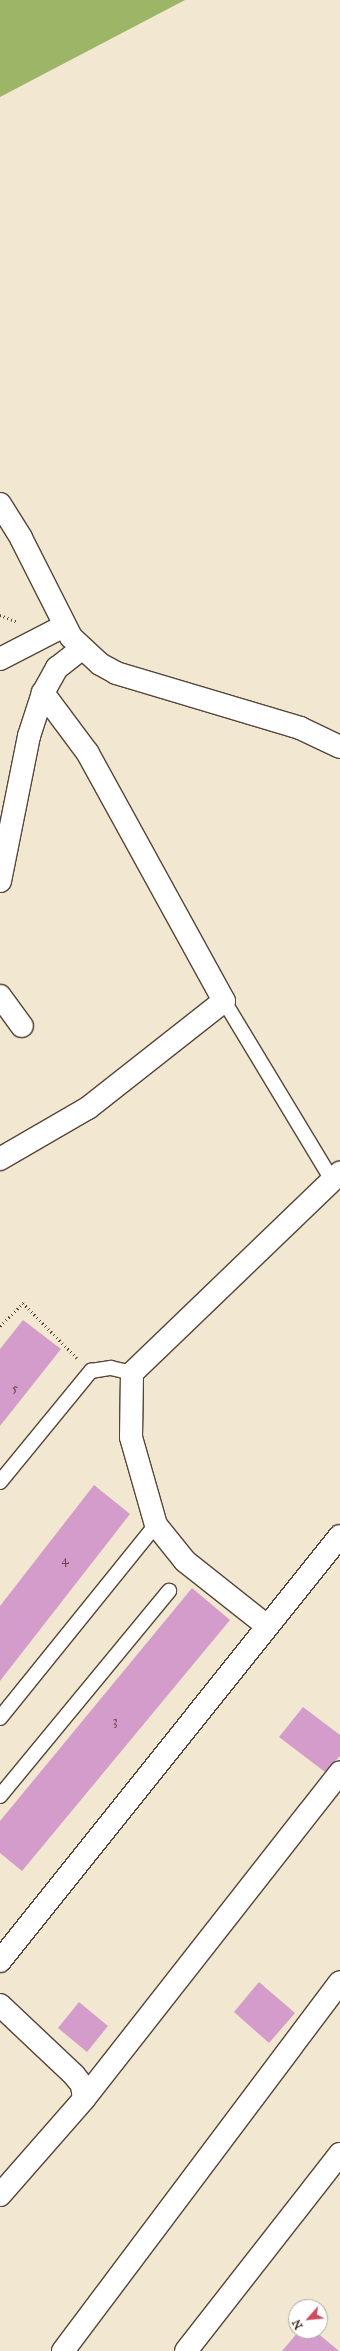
<!DOCTYPE html>
<html>
<head>
<meta charset="utf-8">
<style>
  body { margin:0 }
  #map { position:relative; width:340px; height:2351px; overflow:hidden; background:#f2e8d1; font-family:"IM FELL Great Primer",serif }
  div>[style] { position:absolute }
  [style*='--x'] { left:calc(var(--x)*1px); top:calc(var(--y)*1px); width:calc(var(--w)*1px); rotate:calc(var(--a)*1deg) }
  .forest>* { inset:0; background:#9cb566 }
  .building>* { inset:0; background:#d49ccb }
  .path>* { height:2.5px; margin-top:-1.25px; transform-origin:0; background:repeating-linear-gradient(90deg,#564639 0 1px,transparent 0 4px) }
  .roads { filter:drop-shadow(1px 0 #564639) drop-shadow(-1px 0 #564639) drop-shadow(0 1px #564639) drop-shadow(0 -1px #564639) }
  .lane>* { height:14px; margin:-7px; padding:0 7px; transform-origin:7px; border-radius:7px; background:#fff }
  .street>* { height:22px; margin:-11px; padding:0 11px; transform-origin:11px; border-radius:11px; background:#fff }
  span { translate:-50% -50%; white-space:nowrap; text-align:center; line-height:1.15; -webkit-text-stroke:3.5px #fff; paint-order:stroke }
  .number-label { font-size:13px; color:#614649 }
  .number-label span { -webkit-text-stroke-width:0 }
  .north { position:absolute; left:288px; top:2299px; width:40px; height:40px; box-sizing:border-box; background:#fff; border:1px solid #b1aaa5; border-radius:50%; rotate:243deg; font-size:11px; font-weight:700; line-height:16px; text-align:center; color:#3b2a1e }
  .north::after { content:''; display:block; margin:auto; width:14px; height:18px; background:#d1495b; clip-path:polygon(50% 0,100% 100%,50% 72%,0 100%) }
</style>
</head>
<body>
<div id="map">
  <div class="forest">
    <i style="clip-path:polygon(0 0,185px 0,0 97px)"></i>
  </div>
  <div class="building">
    <i style="clip-path:polygon(23px 1320px,61px 1349px,0 1426px,0 1349px)"></i>
    <i style="clip-path:polygon(94px 1485px,130px 1514px,0 1681px,0 1606px)"></i>
    <i style="clip-path:polygon(192px 1588px,230px 1620px,22px 1871px,0 1853px,0 1821px)"></i>
    <i style="clip-path:polygon(303px 1707px,340px 1735px,340px 1756px,325px 1772px,279px 1737px)"></i>
    <i style="clip-path:polygon(259px 1982px,295px 2013px,269px 2043px,234px 2012px)"></i>
    <i style="clip-path:polygon(79px 2002px,108px 2026px,87px 2052px,58px 2028px)"></i>
    <i style="clip-path:polygon(299px 2331px,315px 2331px,339px 2351px,282px 2351px)"></i>
  </div>
  <div class="path">
    <i style="--x:0;--y:615;--w:19;--a:21"></i>
    <i style="--x:0;--y:1326;--w:33;--a:-45"></i>
    <i style="--x:23;--y:1303;--w:77;--a:45.5"></i>
  </div>
  <div class="roads">
    <div class="lane">
      <i style="--x:224;--y:1001;--w:209;--a:58.9"></i>
      <i style="--x:0;--y:1482;--w:144;--a:-50.7"></i>
      <i style="--x:91;--y:1371;--w:20;--a:-9"></i>
      <i style="--x:111;--y:1368;--w:22;--a:13"></i>
      <i style="--x:0;--y:1718;--w:248;--a:-51.1"></i>
      <i style="--x:0;--y:1796;--w:266;--a:-50.5"></i>
    </div>
    <div class="street">
      <i style="--x:0;--y:504;--w:40;--a:58"></i>
      <i style="--x:21;--y:538;--w:111;--a:63.2"></i>
      <i style="--x:71;--y:637;--w:40;--a:43"></i>
      <i style="--x:100;--y:664;--w:18;--a:29"></i>
      <i style="--x:116;--y:673;--w:192;--a:16.6"></i>
      <i style="--x:300;--y:728;--w:44;--a:25.4"></i>
      <i style="--x:0;--y:659;--w:72;--a:-27.3"></i>
      <i style="--x:0;--y:881;--w:148;--a:-78.7"></i>
      <i style="--x:29;--y:736;--w:45;--a:-72"></i>
      <i style="--x:43;--y:693;--w:29;--a:-61"></i>
      <i style="--x:57;--y:668;--w:31;--a:-38"></i>
      <i style="--x:0;--y:996;--w:37;--a:54"></i>
      <i style="--x:0;--y:1159;--w:102;--a:-30.1"></i>
      <i style="--x:88;--y:1108;--w:173;--a:-38.2"></i>
      <i style="--x:224;--y:1001;--w:284;--a:-118.8"></i>
      <i style="--x:87;--y:752;--w:74;--a:-126.7"></i>
      <i style="--x:267;--y:1626;--w:105;--a:-141.6"></i>
      <i style="--x:185;--y:1561;--w:46;--a:-128.9"></i>
      <i style="--x:156;--y:1525;--w:91;--a:-105.9"></i>
      <i style="--x:131;--y:1437;--w:64;--a:-89.1"></i>
      <i style="--x:132;--y:1373;--w:289;--a:-43.9"></i>
      <i style="--x:0;--y:1961;--w:544;--a:-51.34"></i>
      <i style="--x:0;--y:2005;--w:102;--a:43.4"></i>
      <i style="--x:74;--y:2075;--w:13;--a:51"></i>
      <i style="--x:82;--y:2085;--w:14;--a:82"></i>
      <i style="--x:0;--y:2195;--w:128;--a:-48.8"></i>
      <i style="--x:84;--y:2099;--w:415;--a:-51.9"></i>
      <i style="--x:63;--y:2351;--w:461;--a:-53.1"></i>
      <i style="--x:186;--y:2351;--w:250;--a:-52"></i>
    </div>
  </div>
  <div class="number-label">
    <span style="left:15px;top:1388px">5</span>
    <span style="left:65px;top:1560px">4</span>
    <span style="left:115px;top:1721px">3</span>
  </div>
  <div class="north">N</div>
</div>
</body>
</html>
